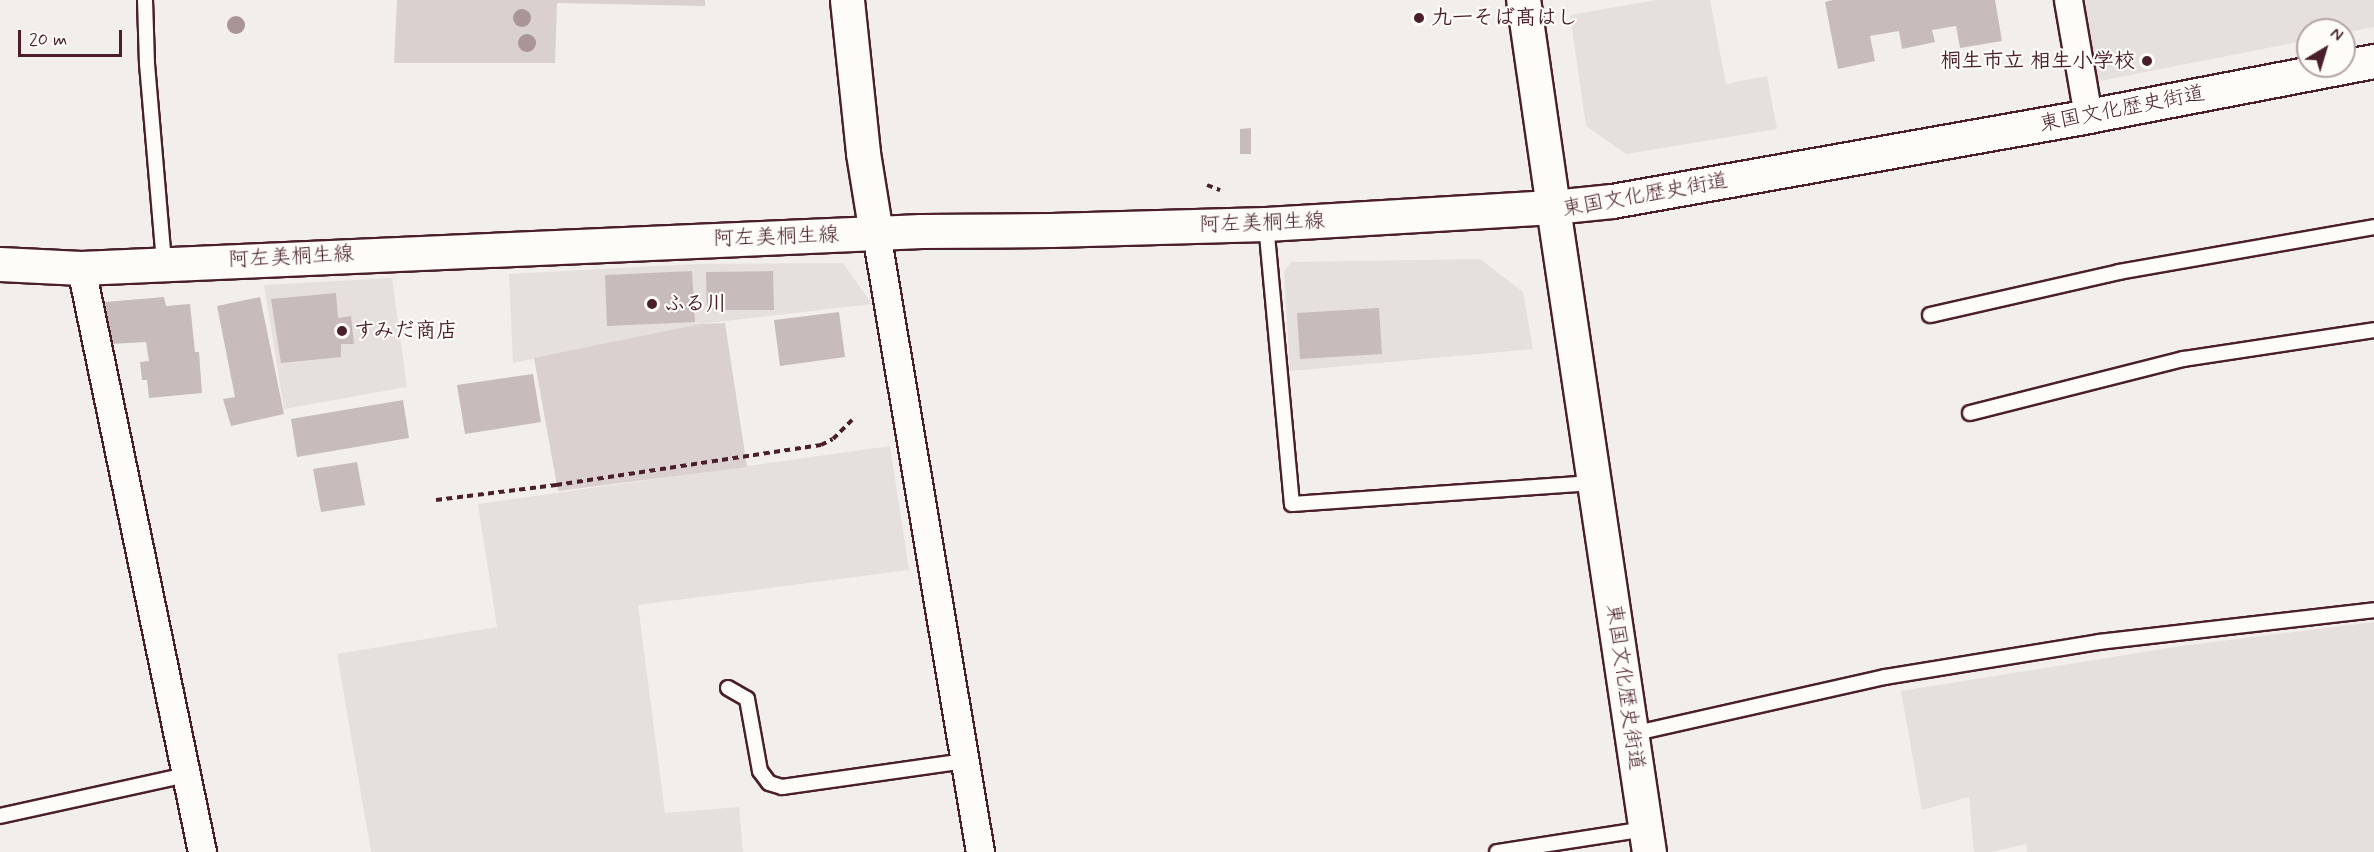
<!DOCTYPE html>
<html>
<head>
<meta charset="utf-8">
<style>
  body { margin:0 }
  #map { position:relative; width:2374px; height:852px; overflow:hidden; background:#f2efeb; font-family:Mynerve,"Klee One",sans-serif }
  div>[style] { position:absolute }
  [style*='--x'] { left:calc(var(--x)*1px); top:calc(var(--y)*1px); width:calc(var(--w)*1px); rotate:calc(var(--a)*1deg) }
  .built>* { inset:0; background:#e5dfdd }
  .green>* { inset:0; background:#d9d0cf }
  .building>* { inset:0; background:#c8bbbb }
  .path>* { height:4px; margin-top:-2px; transform-origin:0; background:repeating-linear-gradient(90deg,#4a1f2b 0 6px,transparent 0 10.5px) }
  .roads { filter:drop-shadow(2px 0 #4a1f2b) drop-shadow(-2px 0 #4a1f2b) drop-shadow(0 2px #4a1f2b) drop-shadow(0 -2px #4a1f2b) }
  .lane>* { height:14px; margin:-7px; padding:0 7px; transform-origin:7px; border-radius:7px; background:#fdfcf7 }
  .street>* { height:27px; margin:-13.5px; padding:0 13.5px; transform-origin:13.5px; border-radius:13.5px; background:#fdfcf7 }
  .secondary>* { height:33px; margin:-16.5px; padding:0 16.5px; transform-origin:16.5px; border-radius:16.5px; background:#fdfcf7 }
  .highway>* { height:33px; margin:-16.5px; padding:0 16.5px; transform-origin:16.5px; border-radius:16.5px; background:#fdfcf7 }
  .trees>* { width:18px; height:18px; margin:-9px; border-radius:50%; background:#a99598 }
  .dots>* { width:16px; height:16px; translate:-50% -50%; box-sizing:border-box; border:3px solid #fdfcf7; border-radius:50% }
  span { translate:-50% -50%; white-space:nowrap; text-align:center; line-height:1.15; -webkit-text-stroke:4.5px #fdfcf7; paint-order:stroke }
  .poi-label { font-size:21px; color:#4a1f2b; font-weight:700 }
  .left { translate:0 -50%; text-align:left }
  .right { translate:-100% -50%; text-align:right }
  .street-label { font-size:21px; color:#4a1f2b }
  .north { position:absolute; left:2296px; top:18px; width:60px; height:60px; box-sizing:border-box; background:#fdfcf7; border:2px solid #b5a4a5; border-radius:50%; rotate:38deg; font-size:16px; font-weight:700; line-height:24px; text-align:center; color:#4a1f2b }
  .north::after { content:''; display:block; margin:auto; width:21px; height:27px; background:#4a1f2b; clip-path:polygon(50% 0,100% 100%,50% 72%,0 100%) }
  .scale { position:absolute; left:18px; top:30px; width:104px; height:27px; box-sizing:border-box; border:3px solid #4a1f2b; border-top:0; padding-left:8px; font-size:18px; line-height:21px; white-space:nowrap; color:#4a1f2b; -webkit-text-stroke:4px #fdfcf7; paint-order:stroke }
</style>
</head>
<body>
<div id="map">
  <div class="built">
    <i style="clip-path:polygon(1656px 0,1710px 0,1726px 84px,1767px 76px,1777px 129px,1626px 154px,1586px 126px,1570px 15px)"></i>
    <i style="clip-path:polygon(2084px 0,2374px 0,2374px 27px,2344px 33px,2344px 30px,2308px 30px,2308px 40px,2095px 82px)"></i>
    <i style="clip-path:polygon(1480px 259px,1523px 292px,1533px 349px,1290px 371px,1284px 272px,1291px 262px)"></i>
    <i style="clip-path:polygon(843px 263px,872px 304px,700px 324px,513px 363px,509px 274px,694px 264px)"></i>
    <i style="clip-path:polygon(392px 278px,407px 387px,284px 409px,264px 285px)"></i>
    <i style="clip-path:polygon(890px 446px,909px 570px,638px 605px,665px 813px,739px 807px,743px 852px,371px 852px,337px 654px,497px 627px,478px 504px)"></i>
    <i style="clip-path:polygon(2374px 622px,2374px 852px,2027px 852px,2026px 844px,1991px 852px,1974px 852px,1969px 797px,1922px 810px,1901px 691px,2181px 646px)"></i>
  </div>
  <div class="green">
    <i style="clip-path:polygon(397px 0,705px 0,705px 6px,557px 3px,555px 63px,394px 63px)"></i>
    <i style="clip-path:polygon(725px 323px,747px 467px,558px 491px,534px 358px,700px 324px)"></i>
  </div>
  <div class="building">
    <i style="clip-path:polygon(1833px 0,1995px 0,2002px 41px,1960px 48px,1956px 26px,1932px 30px,1935px 42px,1902px 49px,1899px 31px,1870px 36px,1875px 61px,1838px 69px,1825px 2px)"></i>
    <i style="clip-path:polygon(1251px 128px,1251px 154px,1240px 154px,1240px 129px)"></i>
    <i style="clip-path:polygon(692px 271px,695px 322px,607px 326px,605px 275px)"></i>
    <i style="clip-path:polygon(773px 271px,774px 310px,707px 310px,706px 272px)"></i>
    <i style="clip-path:polygon(336px 293px,338px 318px,351px 316px,354px 344px,341px 344px,341px 357px,281px 363px,271px 299px)"></i>
    <i style="clip-path:polygon(164px 297px,166px 306px,190px 304px,195px 352px,199px 352px,202px 393px,149px 398px,147px 380px,142px 380px,140px 362px,149px 361px,146px 342px,111px 344px,105px 302px)"></i>
    <i style="clip-path:polygon(260px 297px,284px 414px,231px 426px,223px 399px,235px 397px,217px 306px)"></i>
    <i style="clip-path:polygon(1379px 308px,1382px 354px,1300px 359px,1297px 313px)"></i>
    <i style="clip-path:polygon(839px 312px,845px 357px,780px 366px,774px 320px)"></i>
    <i style="clip-path:polygon(533px 374px,541px 422px,465px 434px,457px 385px)"></i>
    <i style="clip-path:polygon(403px 400px,409px 438px,297px 457px,291px 419px)"></i>
    <i style="clip-path:polygon(357px 462px,365px 505px,321px 512px,313px 469px)"></i>
  </div>
  <div class="path">
    <i style="--x:1207;--y:185;--w:14;--a:21"></i>
    <i style="--x:436;--y:500;--w:121;--a:-7.1"></i>
    <i style="--x:556;--y:485;--w:268;--a:-8.6"></i>
    <i style="--x:821;--y:445;--w:13;--a:-27"></i>
    <i style="--x:833;--y:439;--w:27;--a:-45"></i>
  </div>
  <div class="roads">
    <div class="lane">
      <i style="--x:145;--y:0;--w:64;--a:88.2"></i>
      <i style="--x:147;--y:64;--w:200;--a:85.1"></i>
      <i style="--x:1266;--y:224;--w:281;--a:84.7"></i>
      <i style="--x:1292;--y:504;--w:305;--a:-4"></i>
      <i style="--x:1930;--y:315;--w:194;--a:-12.8"></i>
      <i style="--x:2119;--y:272;--w:259;--a:-10"></i>
      <i style="--x:1970;--y:413;--w:220;--a:-14.2"></i>
      <i style="--x:2183;--y:359;--w:193;--a:-8.6"></i>
      <i style="--x:728;--y:688;--w:22;--a:30"></i>
      <i style="--x:747;--y:699;--w:73;--a:79.8"></i>
      <i style="--x:760;--y:771;--w:15;--a:53"></i>
      <i style="--x:769;--y:783;--w:14;--a:17"></i>
      <i style="--x:782;--y:787;--w:185;--a:-8.1"></i>
      <i style="--x:1632;--y:734;--w:259;--a:-12.7"></i>
      <i style="--x:1885;--y:677;--w:217;--a:-9.3"></i>
      <i style="--x:2099;--y:642;--w:277;--a:-6.6"></i>
      <i style="--x:0;--y:816;--w:190;--a:-12.4"></i>
      <i style="--x:1497;--y:852;--w:150;--a:-8.8"></i>
    </div>
    <div class="street">
      <i style="--x:2068;--y:0;--w:118;--a:80.2"></i>
      <i style="--x:876;--y:233;--w:628;--a:80.46"></i>
      <i style="--x:81;--y:268;--w:596;--a:78.29"></i>
    </div>
    <div class="secondary">
      <i style="--x:847;--y:0;--w:154;--a:84"></i>
      <i style="--x:863;--y:153;--w:81;--a:80.8"></i>
      <i style="--x:0;--y:264;--w:81;--a:2.8"></i>
      <i style="--x:81;--y:268;--w:841;--a:-2.52"></i>
      <i style="--x:921;--y:231;--w:130;--a:-0.4"></i>
      <i style="--x:1051;--y:230;--w:215;--a:-1.6"></i>
      <i style="--x:1266;--y:224;--w:288;--a:-3.4"></i>
      <i style="--x:1553;--y:207;--w:209;--a:-98.2"></i>
    </div>
    <div class="highway">
      <i style="--x:1649;--y:852;--w:652;--a:-98.47"></i>
      <i style="--x:1553;--y:207;--w:59;--a:-5.8"></i>
      <i style="--x:1612;--y:201;--w:484;--a:-10.1"></i>
      <i style="--x:2088;--y:116;--w:291;--a:-10.9"></i>
    </div>
  </div>
  <div class="trees">
    <i style="left:522px;top:18px"></i>
    <i style="left:236px;top:25px"></i>
    <i style="left:527px;top:43px"></i>
  </div>
  <div class="dots">
    <i style="left:1419px;top:18px;background:#4a1f2b"></i>
    <i style="left:2147px;top:61px;background:#4a1f2b"></i>
    <i style="left:652px;top:304px;background:#4a1f2b"></i>
    <i style="left:342px;top:331px;background:#4a1f2b"></i>
  </div>
  <div class="poi-label">
    <span class="left" style="left:1431px;top:18px">九一そば髙はし</span>
    <span class="right" style="left:2135px;top:61px">桐生市立 相生小学校</span>
    <span class="left" style="left:664px;top:304px">ふる川</span>
    <span class="left" style="left:354px;top:331px">すみだ商店</span>
  </div>
  <div class="street-label">
    <span style="left:2122px;top:109px;rotate:-11deg">東国文化歴史街道</span>
    <span style="left:1645px;top:195px;rotate:-10deg">東国文化歴史街道</span>
    <span style="left:1262px;top:223px;rotate:-2deg">阿左美桐生線</span>
    <span style="left:776px;top:237px;rotate:-2deg">阿左美桐生線</span>
    <span style="left:291px;top:257px;rotate:-3deg">阿左美桐生線</span>
    <span style="left:1625px;top:687px;rotate:82deg">東国文化歴史街道</span>
  </div>
  <div class="north">N</div>
  <div class="scale">20 m</div>
</div>
</body>
</html>
